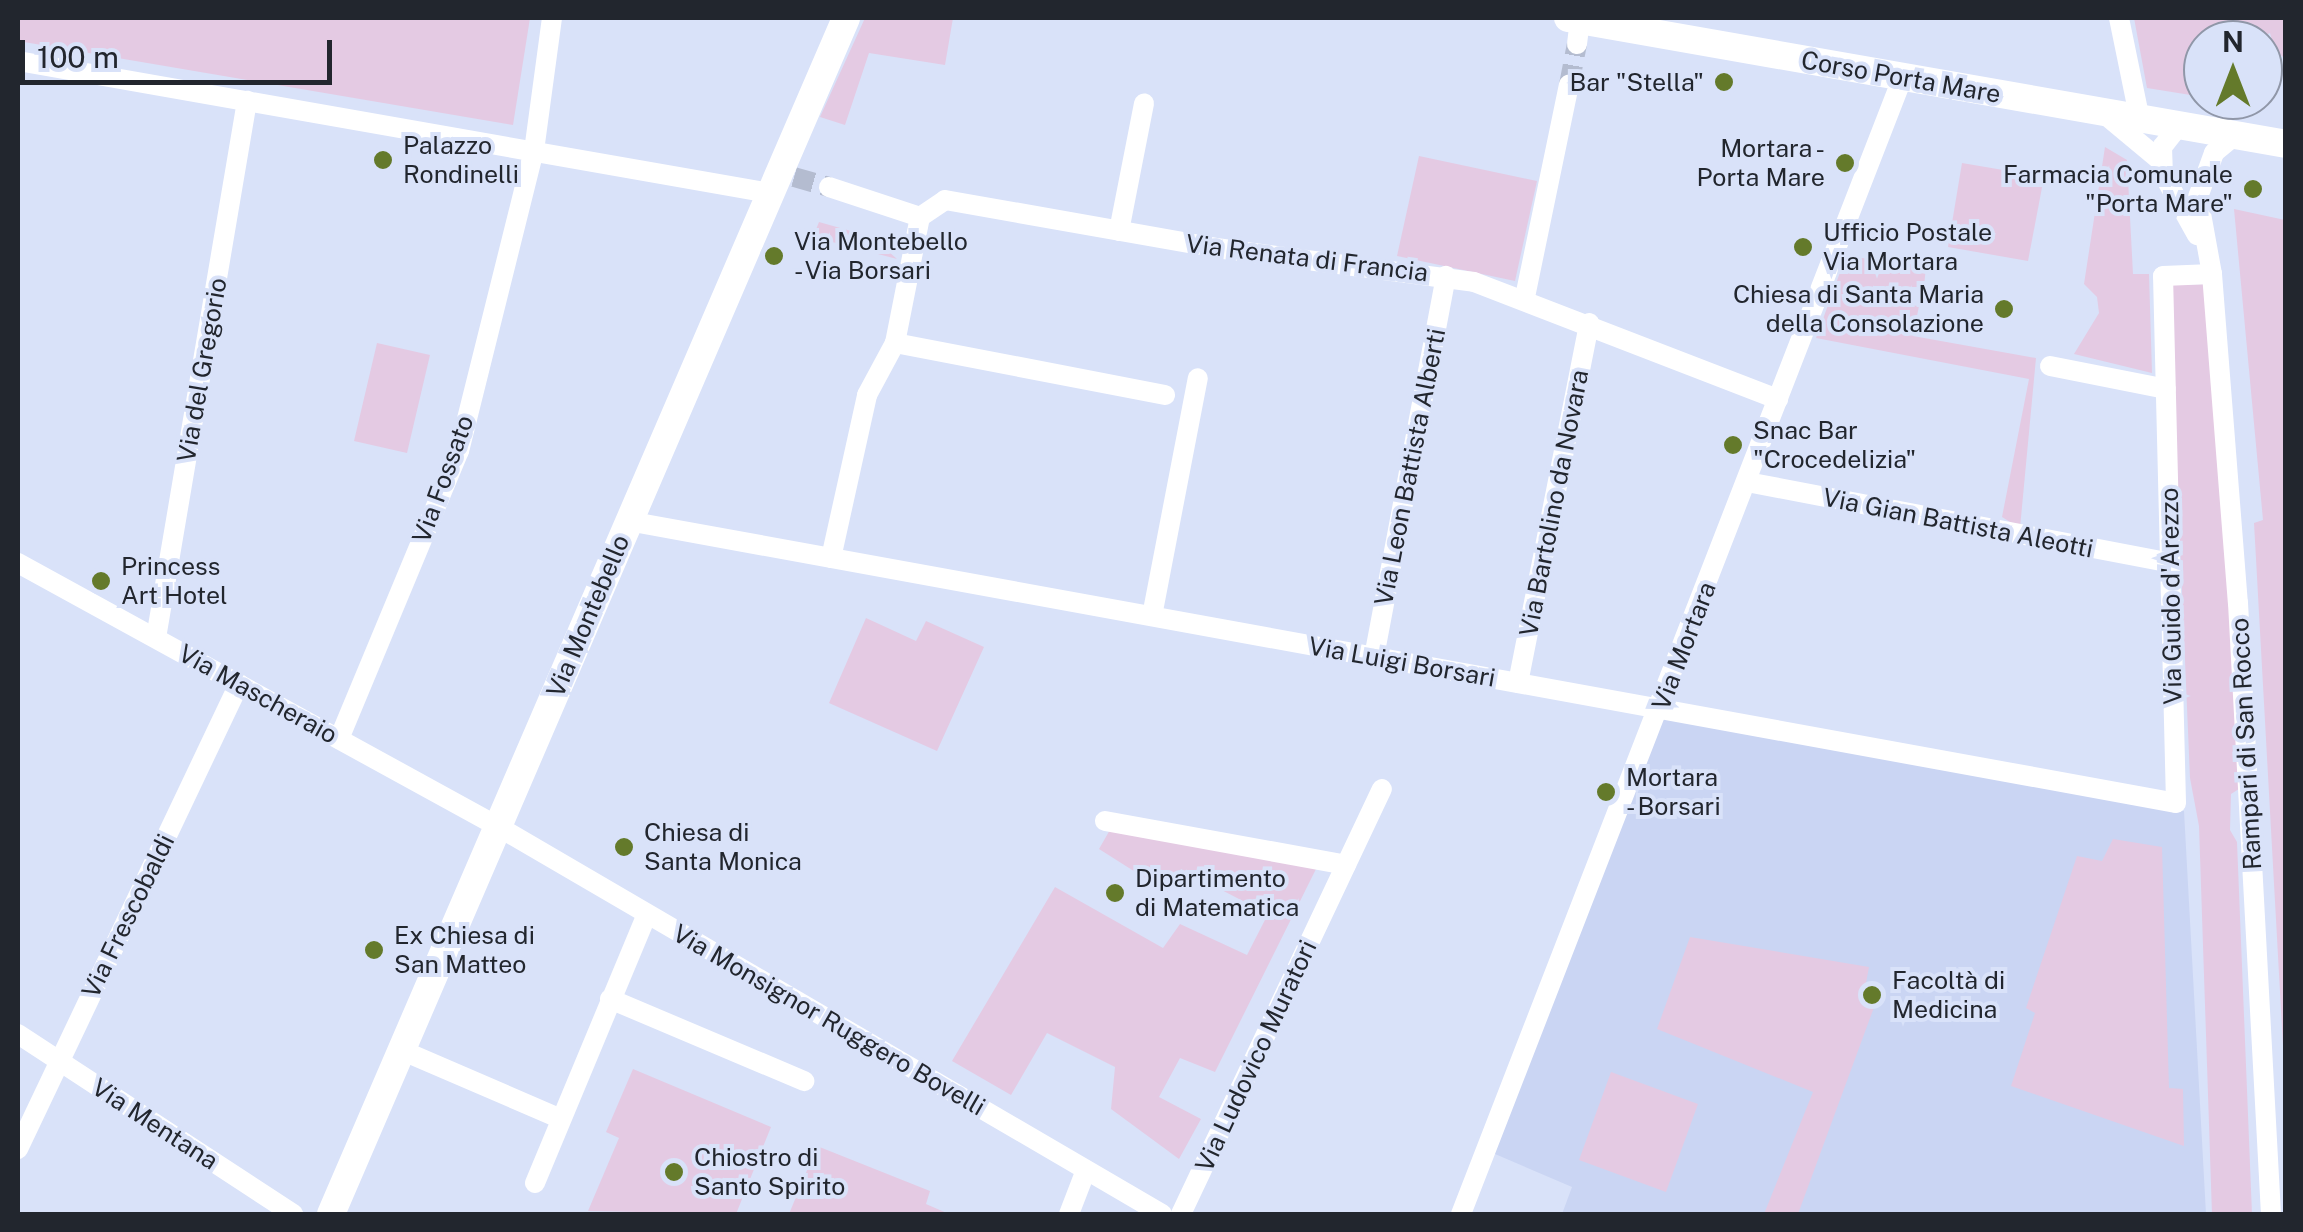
<!DOCTYPE html>
<html>
<head>
<meta charset="utf-8">
<style>
  body { margin:0 }
  #map { position:relative; width:2303px; height:1232px; overflow:hidden; background:#d9e2f9; font-family:"Public Sans",sans-serif }
  div>[style] { position:absolute }
  [style*='--x'] { left:calc(var(--x)*1px); top:calc(var(--y)*1px); width:calc(var(--w)*1px); rotate:calc(var(--a)*1deg) }
  .built>* { inset:0; background:#cad5f3 }
  .green>* { inset:0; background:#e4cae3 }
  .street-tunnel>* { height:20px; margin-top:-10px; transform-origin:0; background:repeating-linear-gradient(90deg,#b4bcd0 0 20px,transparent 0 30px) }
  .street>* { height:20px; margin:-10px; padding:0 10px; transform-origin:10px; border-radius:10px; background:#fff }
  .secondary>* { height:28px; margin:-14px; padding:0 14px; transform-origin:14px; border-radius:14px; background:#fff }
  .dots>* { width:28px; height:28px; translate:-50% -50%; box-sizing:border-box; border:5px solid #d9e2f9; border-radius:50% }
  span { translate:-50% -50%; white-space:nowrap; text-align:center; line-height:1.15; -webkit-text-stroke:8px #d9e2f9; paint-order:stroke }
  .street-label { font-size:25px; color:#22262e }
  .poi-label { font-size:25px; color:#22262e }
  .right { translate:-100% -50%; text-align:right }
  .left { translate:0 -50%; text-align:left }
  .frame { position:absolute; inset:0; border:20px solid #22262e; pointer-events:none }
  .north { position:absolute; left:2183px; top:20px; width:100px; height:100px; box-sizing:border-box; background:#d9e2f9; border:2px solid #9097a8; border-radius:50%; rotate:0deg; font-size:28px; font-weight:700; line-height:40px; text-align:center; color:#22262e }
  .north::after { content:''; display:block; margin:auto; width:35px; height:45px; background:#647a2b; clip-path:polygon(50% 0,100% 100%,50% 72%,0 100%) }
  .scale { position:absolute; left:20px; top:40px; width:312px; height:45px; box-sizing:border-box; border:5px solid #22262e; border-top:0; padding-left:12px; font-size:30px; line-height:35px; white-space:nowrap; color:#22262e; -webkit-text-stroke:8px #d9e2f9; paint-order:stroke }
</style>
</head>
<body>
<div id="map">
  <div class="built">
    <i style="clip-path:polygon(1657px 716px,2184px 811px,2206px 1214px,1562px 1214px,1572px 1187px,1488px 1151px)"></i>
  </div>
  <div class="green">
    <i style="clip-path:polygon(18px 18px,530px 18px,513px 125px,18px 41px)"></i>
    <i style="clip-path:polygon(865px 18px,953px 18px,945px 65px,869px 53px,845px 125px,820px 117px)"></i>
    <i style="clip-path:polygon(2134px 18px,2285px 18px,2285px 58px,2275px 52px,2270px 33px,2255px 40px,2203px 40px,2203px 97px,2147px 88px)"></i>
    <i style="clip-path:polygon(2105px 147px,2127px 160px,2133px 274px,2149px 274px,2152px 373px,2074px 354px,2099px 313px,2097px 297px,2084px 284px)"></i>
    <i style="clip-path:polygon(1419px 156px,1537px 181px,1515px 281px,1397px 256px)"></i>
    <i style="clip-path:polygon(1962px 163px,2044px 177px,2028px 261px,1948px 247px)"></i>
    <i style="clip-path:polygon(2234px 209px,2285px 220px,2285px 1082px,2254px 523px,2263px 520px)"></i>
    <i style="clip-path:polygon(819px 222px,872px 237px,897px 259px,813px 237px)"></i>
    <i style="clip-path:polygon(1846px 256px,1926px 266px,1924px 287px,1910px 287px,1908px 305px,1919px 306px,1913px 336px,2036px 358px,2020px 528px,2002px 517px,2029px 379px,1816px 338px)"></i>
    <i style="clip-path:polygon(2207px 284px,2242px 787px,2231px 794px,2230px 830px,2237px 842px,2252px 1214px,2212px 1214px,2199px 826px,2190px 778px,2169px 285px)"></i>
    <i style="clip-path:polygon(377px 343px,430px 355px,407px 453px,354px 441px)"></i>
    <i style="clip-path:polygon(866px 618px,916px 641px,926px 621px,984px 647px,937px 751px,829px 703px)"></i>
    <i style="clip-path:polygon(1111px 828px,1317px 867px,1215px 1072px,1180px 1058px,1159px 1097px,1201px 1119px,1179px 1159px,1111px 1109px,1115px 1067px,1047px 1033px,1011px 1095px,952px 1061px,1055px 887px,1163px 948px,1180px 924px,1247px 955px,1268px 914px,1181px 869px,1167px 892px,1099px 849px)"></i>
    <i style="clip-path:polygon(2113px 839px,2162px 847px,2169px 1088px,2183px 1089px,2184px 1146px,2011px 1086px,2035px 1013px,2026px 1008px,2077px 856px,2102px 861px)"></i>
    <i style="clip-path:polygon(1690px 937px,1869px 967px,1866px 983px,1880px 991px,1798px 1214px,1764px 1214px,1813px 1092px,1657px 1029px)"></i>
    <i style="clip-path:polygon(633px 1069px,771px 1127px,736px 1214px,588px 1211px,619px 1138px,606px 1132px)"></i>
    <i style="clip-path:polygon(1611px 1072px,1698px 1104px,1666px 1192px,1579px 1160px)"></i>
    <i style="clip-path:polygon(817px 1146px,930px 1191px,926px 1204px,949px 1214px,789px 1214px)"></i>
  </div>
  <div class="street-tunnel">
    <i style="--x:1569;--y:85;--w:42;--a:-79"></i>
    <i style="--x:794;--y:177;--w:36;--a:16"></i>
  </div>
  <div class="street">
    <i style="--x:2119;--y:18;--w:104;--a:78.4"></i>
    <i style="--x:1577;--y:44;--w:24;--a:-83"></i>
    <i style="--x:18;--y:61;--w:763;--a:9.96"></i>
    <i style="--x:2108;--y:117;--w:70;--a:39.8"></i>
    <i style="--x:2177;--y:128;--w:24;--a:128"></i>
    <i style="--x:2162;--y:147;--w:27;--a:88"></i>
    <i style="--x:2163;--y:174;--w:70;--a:60.9"></i>
    <i style="--x:2234;--y:136;--w:26;--a:140"></i>
    <i style="--x:2214;--y:153;--w:47;--a:110"></i>
    <i style="--x:2198;--y:197;--w:78;--a:79.7"></i>
    <i style="--x:2212;--y:274;--w:330;--a:85.5"></i>
    <i style="--x:2238;--y:603;--w:612;--a:86.91"></i>
    <i style="--x:829;--y:187;--w:96;--a:18.2"></i>
    <i style="--x:1119;--y:231;--w:130;--a:-78.9"></i>
    <i style="--x:1525;--y:297;--w:217;--a:-78.3"></i>
    <i style="--x:895;--y:343;--w:275;--a:10.9"></i>
    <i style="--x:2050;--y:366;--w:118;--a:11.2"></i>
    <i style="--x:1747;--y:482;--w:431;--a:10.8"></i>
    <i style="--x:628;--y:521;--w:1573;--a:10.32"></i>
    <i style="--x:2176;--y:803;--w:527;--a:-91.41"></i>
    <i style="--x:2163;--y:276;--w:49;--a:-2.3"></i>
    <i style="--x:831;--y:558;--w:167;--a:-77.5"></i>
    <i style="--x:867;--y:395;--w:59;--a:-61.7"></i>
    <i style="--x:895;--y:343;--w:128;--a:-78.8"></i>
    <i style="--x:920;--y:217;--w:30;--a:-34"></i>
    <i style="--x:945;--y:200;--w:275;--a:10"></i>
    <i style="--x:1216;--y:248;--w:260;--a:7.5"></i>
    <i style="--x:1474;--y:282;--w:326;--a:21.1"></i>
    <i style="--x:18;--y:563;--w:546;--a:28.77"></i>
    <i style="--x:497;--y:826;--w:770;--a:30.26"></i>
    <i style="--x:1152;--y:616;--w:242;--a:-79.1"></i>
    <i style="--x:156;--y:638;--w:545;--a:-80.38"></i>
    <i style="--x:1374;--y:657;--w:388;--a:-79.3"></i>
    <i style="--x:1518;--y:683;--w:367;--a:-78.8"></i>
    <i style="--x:339;--y:739;--w:312;--a:-67.4"></i>
    <i style="--x:459;--y:451;--w:309;--a:-76"></i>
    <i style="--x:534;--y:151;--w:134;--a:-82.3"></i>
    <i style="--x:1105;--y:821;--w:245;--a:10.3"></i>
    <i style="--x:610;--y:999;--w:211;--a:22.9"></i>
    <i style="--x:18;--y:1034;--w:329;--a:33.2"></i>
    <i style="--x:401;--y:1050;--w:174;--a:23.3"></i>
    <i style="--x:18;--y:1149;--w:515;--a:-64.58"></i>
    <i style="--x:535;--y:1183;--w:291;--a:-67.4"></i>
    <i style="--x:1069;--y:1214;--w:47;--a:-68.9"></i>
    <i style="--x:1181;--y:1214;--w:470;--a:-64.7"></i>
    <i style="--x:1461;--y:1214;--w:1221;--a:-68.77"></i>
  </div>
  <div class="secondary">
    <i style="--x:1568;--y:18;--w:729;--a:9.95"></i>
    <i style="--x:331;--y:1214;--w:1302;--a:-66.7"></i>
  </div>
  <div class="dots">
    <i style="left:1724px;top:82px;background:#647a2b"></i>
    <i style="left:383px;top:160px;background:#647a2b"></i>
    <i style="left:1845px;top:163px;background:#647a2b"></i>
    <i style="left:2253px;top:189px;background:#647a2b"></i>
    <i style="left:1803px;top:247px;background:#647a2b"></i>
    <i style="left:774px;top:256px;background:#647a2b"></i>
    <i style="left:2004px;top:309px;background:#647a2b"></i>
    <i style="left:1733px;top:445px;background:#647a2b"></i>
    <i style="left:101px;top:581px;background:#647a2b"></i>
    <i style="left:1606px;top:792px;background:#647a2b"></i>
    <i style="left:624px;top:847px;background:#647a2b"></i>
    <i style="left:1115px;top:893px;background:#647a2b"></i>
    <i style="left:374px;top:950px;background:#647a2b"></i>
    <i style="left:1872px;top:995px;background:#647a2b"></i>
    <i style="left:674px;top:1172px;background:#647a2b"></i>
  </div>
  <div class="street-label">
    <span style="left:1901px;top:77px;rotate:10deg">Corso Porta Mare</span>
    <span style="left:1307px;top:258px;rotate:7deg">Via Renata di Francia</span>
    <span style="left:202px;top:370px;rotate:-80deg">Via del Gregorio</span>
    <span style="left:1410px;top:467px;rotate:-79deg">Via Leon Battista Alberti</span>
    <span style="left:443px;top:479px;rotate:-70deg">Via Fossato</span>
    <span style="left:1554px;top:503px;rotate:-79deg">Via Bartolino da Novara</span>
    <span style="left:1958px;top:523px;rotate:11deg">Via Gian Battista Aleotti</span>
    <span style="left:2171px;top:596px;rotate:-91deg">Via Guido d'Arezzo</span>
    <span style="left:588px;top:616px;rotate:-67deg">Via Montebello</span>
    <span style="left:1684px;top:646px;rotate:-69deg">Via Mortara</span>
    <span style="left:1402px;top:662px;rotate:10deg">Via Luigi Borsari</span>
    <span style="left:258px;top:694px;rotate:29deg">Via Mascheraio</span>
    <span style="left:2246px;top:744px;rotate:-93deg">Rampari di San Rocco</span>
    <span style="left:128px;top:916px;rotate:-64deg">Via Frescobaldi</span>
    <span style="left:829px;top:1020px;rotate:30deg">Via Monsignor Ruggero Bovelli</span>
    <span style="left:1256px;top:1056px;rotate:-65deg">Via Ludovico Muratori</span>
    <span style="left:155px;top:1124px;rotate:33deg">Via Mentana</span>
  </div>
  <div class="poi-label">
    <span class="right" style="left:1704px;top:82px">Bar "Stella"</span>
    <span class="left" style="left:403px;top:160px">Palazzo<br>Rondinelli</span>
    <span class="right" style="left:1825px;top:163px">Mortara -<br>Porta Mare</span>
    <span class="right" style="left:2233px;top:189px">Farmacia Comunale<br>"Porta Mare"</span>
    <span class="left" style="left:1823px;top:247px">Ufficio Postale<br>Via Mortara</span>
    <span class="left" style="left:794px;top:256px">Via Montebello<br>- Via Borsari</span>
    <span class="right" style="left:1984px;top:309px">Chiesa di Santa Maria<br>della Consolazione</span>
    <span class="left" style="left:1753px;top:445px">Snac Bar<br>"Crocedelizia"</span>
    <span class="left" style="left:121px;top:581px">Princess<br>Art Hotel</span>
    <span class="left" style="left:1626px;top:792px">Mortara<br>- Borsari</span>
    <span class="left" style="left:644px;top:847px">Chiesa di<br>Santa Monica</span>
    <span class="left" style="left:1135px;top:893px">Dipartimento<br>di Matematica</span>
    <span class="left" style="left:394px;top:950px">Ex Chiesa di<br>San Matteo</span>
    <span class="left" style="left:1892px;top:995px">Facoltà di<br>Medicina</span>
    <span class="left" style="left:694px;top:1172px">Chiostro di<br>Santo Spirito</span>
  </div>
  <div class="frame"></div>
  <div class="north">N</div>
  <div class="scale">100 m</div>
</div>
</body>
</html>
